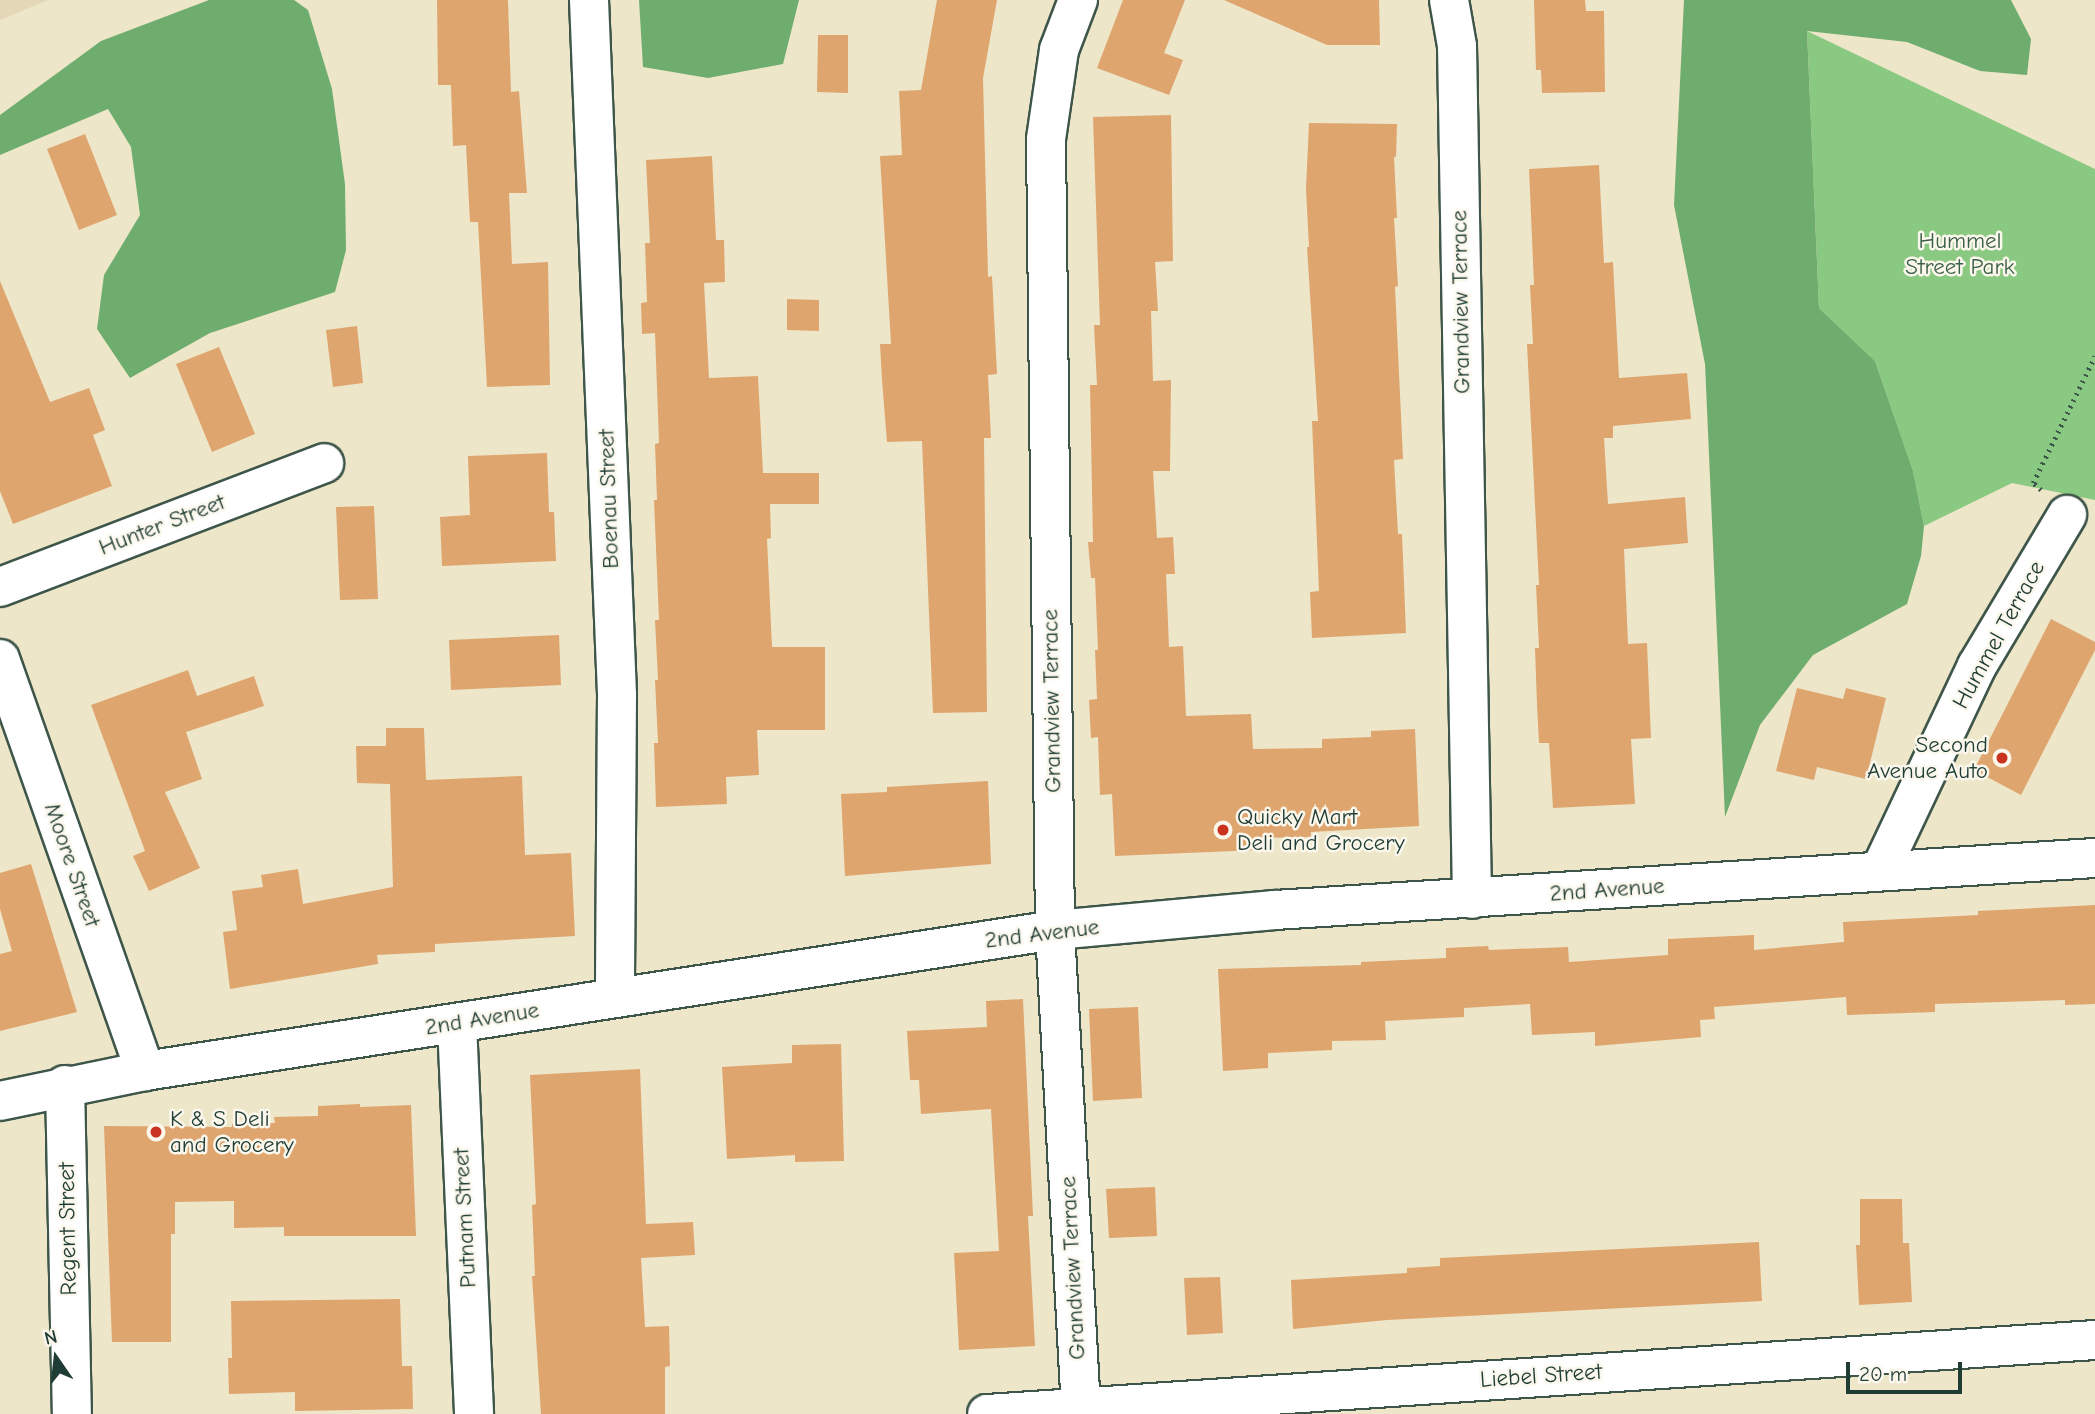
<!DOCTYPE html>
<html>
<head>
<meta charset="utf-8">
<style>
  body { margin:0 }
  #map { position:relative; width:2095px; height:1414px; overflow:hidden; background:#ede6c8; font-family:"Comic Neue",sans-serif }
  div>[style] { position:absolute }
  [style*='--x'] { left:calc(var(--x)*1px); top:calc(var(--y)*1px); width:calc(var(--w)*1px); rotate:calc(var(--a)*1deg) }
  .built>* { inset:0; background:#e3d7b7 }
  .green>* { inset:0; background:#8ac981 }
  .forest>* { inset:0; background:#6fad6f }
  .building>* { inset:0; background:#dfa56f }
  .path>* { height:4.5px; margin-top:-2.25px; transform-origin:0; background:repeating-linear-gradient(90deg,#3e564a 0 2px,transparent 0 7px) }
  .roads { filter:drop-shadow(2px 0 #3e564a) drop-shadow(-2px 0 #3e564a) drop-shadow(0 2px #3e564a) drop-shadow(0 -2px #3e564a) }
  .minor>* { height:38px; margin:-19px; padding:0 19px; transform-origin:19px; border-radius:19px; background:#fff }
  .dots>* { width:19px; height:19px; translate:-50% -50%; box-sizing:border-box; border:4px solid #fbf7ec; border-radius:50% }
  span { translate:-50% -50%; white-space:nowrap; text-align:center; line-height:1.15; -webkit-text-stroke:5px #fbf7ec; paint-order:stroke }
  .park-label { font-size:23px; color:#3a6047 }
  .street-label { font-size:23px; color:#1f3d34 }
  .poi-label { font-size:23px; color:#1f3d34 }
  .right { translate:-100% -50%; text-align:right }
  .left { translate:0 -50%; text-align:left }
  .north { position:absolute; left:21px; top:1323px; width:70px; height:70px; -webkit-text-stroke:5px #fbf7ec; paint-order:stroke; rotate:346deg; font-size:19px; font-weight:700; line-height:28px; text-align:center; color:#1f3d34 }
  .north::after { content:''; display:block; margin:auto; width:24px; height:32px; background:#1f3d34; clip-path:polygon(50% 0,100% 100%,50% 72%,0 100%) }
  .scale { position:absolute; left:1846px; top:1362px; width:116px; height:32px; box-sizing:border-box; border:4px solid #1f3d34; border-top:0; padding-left:9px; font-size:21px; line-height:24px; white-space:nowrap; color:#1f3d34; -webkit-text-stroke:5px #fbf7ec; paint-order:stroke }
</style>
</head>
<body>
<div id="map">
  <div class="built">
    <i style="clip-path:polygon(0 0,48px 0,0 20px)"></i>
  </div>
  <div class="green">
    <i style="clip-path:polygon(1807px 31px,2095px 169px,2095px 500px,2012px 483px,1924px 526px,1913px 471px,1875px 361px,1819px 308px)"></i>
  </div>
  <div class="forest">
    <i style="clip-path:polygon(209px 0,294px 0,308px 10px,332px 89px,345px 184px,346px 250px,335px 292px,210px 333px,130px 378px,97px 329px,104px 275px,140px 215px,131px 147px,108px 109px,0 155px,0 115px,101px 41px)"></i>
    <i style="clip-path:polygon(639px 0,799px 0,783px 64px,708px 78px,643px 67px)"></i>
    <i style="clip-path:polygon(1684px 0,2011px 0,2031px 39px,2027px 75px,1980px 71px,1907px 42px,1807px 31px,1819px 308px,1875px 361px,1913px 471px,1924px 526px,1921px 556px,1907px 604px,1813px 655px,1760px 725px,1725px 817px,1705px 364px,1674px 205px)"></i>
  </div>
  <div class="building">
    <i style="clip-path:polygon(437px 0,508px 0,511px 92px,519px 91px,527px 193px,509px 193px,512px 264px,548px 262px,550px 385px,487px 387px,478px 222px,470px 222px,466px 145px,453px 146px,451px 85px,438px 85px)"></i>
    <i style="clip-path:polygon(937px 0,997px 0,983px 78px,988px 277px,992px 276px,997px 374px,988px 375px,991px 438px,984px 438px,987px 712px,933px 713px,922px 441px,887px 442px,882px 380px,880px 344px,891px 344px,880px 156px,902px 155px,899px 91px,921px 90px)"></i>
    <i style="clip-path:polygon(1123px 0,1185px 0,1164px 53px,1183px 60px,1169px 95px,1097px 68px)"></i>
    <i style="clip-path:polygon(1224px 0,1379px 0,1380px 45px,1327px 45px)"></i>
    <i style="clip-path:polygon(1534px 0,1585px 0,1586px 11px,1604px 11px,1605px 92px,1542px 93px,1541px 70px,1536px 70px)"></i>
    <i style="clip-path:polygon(818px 35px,848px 35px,848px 93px,817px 92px)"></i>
    <i style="clip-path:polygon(1171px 115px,1173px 261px,1155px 262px,1158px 311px,1151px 311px,1153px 381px,1171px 380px,1170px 471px,1153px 471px,1157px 538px,1173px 537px,1175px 574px,1166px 574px,1169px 647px,1183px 646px,1186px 716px,1251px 714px,1253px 749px,1322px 748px,1322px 739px,1371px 737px,1371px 731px,1415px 729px,1419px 826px,1311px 832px,1311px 837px,1257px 838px,1258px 850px,1115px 856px,1112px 794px,1100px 795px,1098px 737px,1091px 738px,1089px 700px,1097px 699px,1095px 650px,1098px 650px,1095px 578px,1091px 578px,1088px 542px,1093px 542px,1090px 385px,1097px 385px,1094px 325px,1100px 325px,1093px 117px)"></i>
    <i style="clip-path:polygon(1309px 123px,1397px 124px,1396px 157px,1394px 157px,1397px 218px,1394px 218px,1398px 286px,1395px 287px,1403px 459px,1394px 460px,1398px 534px,1402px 534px,1406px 633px,1312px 638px,1310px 592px,1319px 591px,1312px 421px,1318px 421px,1307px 247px,1309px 247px,1306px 189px)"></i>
    <i style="clip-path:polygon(85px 134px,117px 215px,79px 230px,47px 149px)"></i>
    <i style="clip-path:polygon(712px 156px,716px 240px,724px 240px,725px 282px,704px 283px,709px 378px,758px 376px,763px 473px,819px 473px,819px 504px,770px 504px,771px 538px,767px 539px,772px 647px,825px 647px,825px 730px,757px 730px,759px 775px,726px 777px,727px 804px,656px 807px,654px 743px,658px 743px,655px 680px,658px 680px,655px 620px,659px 620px,654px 500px,657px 500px,655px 444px,659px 443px,655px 333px,642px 334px,641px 303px,647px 302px,645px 243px,650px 243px,646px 160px)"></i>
    <i style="clip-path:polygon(1599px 165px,1604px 263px,1613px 262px,1619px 378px,1687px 373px,1691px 419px,1613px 426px,1613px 438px,1604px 438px,1608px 504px,1685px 497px,1688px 543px,1624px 549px,1628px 644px,1647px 643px,1651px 738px,1631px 739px,1635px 804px,1553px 808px,1549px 743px,1539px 743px,1537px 705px,1535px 648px,1539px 648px,1536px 585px,1539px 585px,1527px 344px,1533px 344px,1530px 285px,1534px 285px,1529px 169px)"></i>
    <i style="clip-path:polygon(0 281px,50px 402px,89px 388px,105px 430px,93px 435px,112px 486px,13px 524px,0 491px)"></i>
    <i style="clip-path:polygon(787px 299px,819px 300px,819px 331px,787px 330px)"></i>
    <i style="clip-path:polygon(357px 326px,363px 383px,333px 387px,326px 330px)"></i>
    <i style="clip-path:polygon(219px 347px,255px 434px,212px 452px,176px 364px)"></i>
    <i style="clip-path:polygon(547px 453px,549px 512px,554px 512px,556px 561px,442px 566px,440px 517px,470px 515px,468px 456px)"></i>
    <i style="clip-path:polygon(374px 506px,378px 599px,340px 600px,336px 507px)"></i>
    <i style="clip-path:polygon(2051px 619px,2095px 642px,2095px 650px,2021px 795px,1974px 770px)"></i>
    <i style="clip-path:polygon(559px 635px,561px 685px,451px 690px,449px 640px)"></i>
    <i style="clip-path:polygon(188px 670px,197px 696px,254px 676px,264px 706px,186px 732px,202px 779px,165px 792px,200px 868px,149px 891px,133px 856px,145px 851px,91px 705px)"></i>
    <i style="clip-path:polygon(1797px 688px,1843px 699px,1846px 688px,1886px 698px,1866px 779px,1817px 767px,1814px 780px,1776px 771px)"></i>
    <i style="clip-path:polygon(386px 728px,424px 728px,426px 780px,522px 776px,525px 855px,571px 853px,575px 936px,435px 944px,435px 952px,377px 955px,378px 964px,230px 989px,223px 932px,237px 930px,232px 891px,263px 887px,261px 875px,298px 869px,303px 904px,393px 887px,390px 784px,357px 783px,356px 746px,386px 746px)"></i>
    <i style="clip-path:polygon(988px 781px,991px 864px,845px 876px,841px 794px,887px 792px,887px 787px)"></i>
    <i style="clip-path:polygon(31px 864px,77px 1012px,0 1031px,0 954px,12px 951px,0 909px,0 873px)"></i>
    <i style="clip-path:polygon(2095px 905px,2095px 1004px,2065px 1005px,2065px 1000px,1935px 1004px,1935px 1012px,1847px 1015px,1846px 997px,1714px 1007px,1715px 1019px,1700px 1020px,1701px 1037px,1595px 1046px,1595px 1032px,1532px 1035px,1530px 1004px,1464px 1008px,1464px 1017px,1385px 1021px,1386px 1040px,1332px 1041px,1332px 1050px,1268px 1053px,1268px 1068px,1223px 1071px,1218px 969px,1361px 965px,1361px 962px,1446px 958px,1446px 948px,1488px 946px,1489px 950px,1568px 947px,1569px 962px,1668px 955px,1668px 939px,1754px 935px,1754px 950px,1844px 942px,1843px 922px,1978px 915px,1978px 911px)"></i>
    <i style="clip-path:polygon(1023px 999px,1033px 1216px,1028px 1216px,1035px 1346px,959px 1350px,954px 1253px,999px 1251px,991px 1109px,921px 1114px,919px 1080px,910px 1080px,907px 1031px,987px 1027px,986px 1001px)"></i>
    <i style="clip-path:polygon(1138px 1007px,1142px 1098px,1093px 1101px,1089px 1009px)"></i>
    <i style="clip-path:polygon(841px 1044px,844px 1161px,795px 1162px,795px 1155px,727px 1159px,722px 1067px,792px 1063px,792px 1045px)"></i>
    <i style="clip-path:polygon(640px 1069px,646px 1224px,693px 1222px,695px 1255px,641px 1258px,645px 1327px,669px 1326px,670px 1366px,665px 1367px,665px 1414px,541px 1414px,532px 1276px,535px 1276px,532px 1205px,536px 1204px,530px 1075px)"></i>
    <i style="clip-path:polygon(360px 1104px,360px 1107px,411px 1105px,416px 1236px,284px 1236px,284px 1227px,234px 1228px,234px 1201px,175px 1202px,175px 1234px,171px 1234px,171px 1342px,112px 1342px,104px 1126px,232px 1127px,232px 1124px,275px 1123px,274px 1117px,318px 1116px,318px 1106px)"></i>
    <i style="clip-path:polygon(1155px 1187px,1157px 1236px,1109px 1238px,1106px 1189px)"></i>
    <i style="clip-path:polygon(1860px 1199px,1902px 1199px,1903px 1243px,1909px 1243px,1912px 1302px,1859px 1305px,1856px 1245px,1860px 1245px)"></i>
    <i style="clip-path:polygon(1759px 1242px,1762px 1301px,1387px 1320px,1293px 1329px,1291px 1280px,1407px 1273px,1407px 1268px,1440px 1266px,1440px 1258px)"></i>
    <i style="clip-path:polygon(1220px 1277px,1223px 1333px,1187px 1335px,1184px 1278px)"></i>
    <i style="clip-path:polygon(400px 1299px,402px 1366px,412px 1366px,413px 1409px,295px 1411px,295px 1392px,229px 1394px,228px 1358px,232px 1358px,231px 1301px)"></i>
  </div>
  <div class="path">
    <i style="--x:2041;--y:490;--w:11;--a:-139"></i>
    <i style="--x:2033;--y:483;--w:141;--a:-64"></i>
  </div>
  <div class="roads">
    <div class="minor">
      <i style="--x:589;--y:0;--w:696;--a:87.69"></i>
      <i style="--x:617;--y:695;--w:303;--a:90.4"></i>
      <i style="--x:1078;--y:0;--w:53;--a:110.8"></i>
      <i style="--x:1059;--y:50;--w:90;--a:98.3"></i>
      <i style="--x:1046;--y:139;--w:791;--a:89.35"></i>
      <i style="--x:1055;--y:930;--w:477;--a:86.9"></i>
      <i style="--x:1449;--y:0;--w:47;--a:80.1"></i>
      <i style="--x:1457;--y:46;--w:853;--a:88.99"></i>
      <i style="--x:0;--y:587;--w:347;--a:-20.9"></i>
      <i style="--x:0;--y:659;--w:437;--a:70.6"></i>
      <i style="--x:1880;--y:871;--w:227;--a:-64.7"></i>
      <i style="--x:1977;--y:666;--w:176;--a:-59.2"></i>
      <i style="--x:457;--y:1023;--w:391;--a:87.5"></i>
      <i style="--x:65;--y:1085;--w:329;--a:88.8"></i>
      <i style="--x:0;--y:1101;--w:148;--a:-11.7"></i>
      <i style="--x:145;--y:1071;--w:921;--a:-8.81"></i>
      <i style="--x:1055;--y:930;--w:221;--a:-5.2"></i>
      <i style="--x:1275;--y:910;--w:822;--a:-3.63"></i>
      <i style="--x:987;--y:1414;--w:1110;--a:-3.82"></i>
    </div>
  </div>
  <div class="dots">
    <i style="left:2002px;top:758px;background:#c8321e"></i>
    <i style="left:1223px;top:830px;background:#c8321e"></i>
    <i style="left:156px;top:1132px;background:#c8321e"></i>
  </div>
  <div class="park-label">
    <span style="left:1960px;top:254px">Hummel<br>Street Park</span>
  </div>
  <div class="street-label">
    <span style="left:1461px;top:302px;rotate:-91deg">Grandview Terrace</span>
    <span style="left:609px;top:499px;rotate:-92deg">Boenau Street</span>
    <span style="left:162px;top:525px;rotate:-21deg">Hunter Street</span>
    <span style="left:1999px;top:635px;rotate:-61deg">Hummel Terrace</span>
    <span style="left:1052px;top:701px;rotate:-91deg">Grandview Terrace</span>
    <span style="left:72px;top:865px;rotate:71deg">Moore Street</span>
    <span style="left:1607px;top:890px;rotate:-4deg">2nd Avenue</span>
    <span style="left:1042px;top:934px;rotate:-7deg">2nd Avenue</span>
    <span style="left:482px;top:1019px;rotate:-9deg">2nd Avenue</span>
    <span style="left:465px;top:1218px;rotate:-93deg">Putnam Street</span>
    <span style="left:68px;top:1229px;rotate:-91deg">Regent Street</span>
    <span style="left:1073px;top:1268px;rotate:-93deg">Grandview Terrace</span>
    <span style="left:1541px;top:1376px;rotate:-4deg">Liebel Street</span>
  </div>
  <div class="poi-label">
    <span class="right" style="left:1988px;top:758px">Second<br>Avenue Auto</span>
    <span class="left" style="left:1237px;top:830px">Quicky Mart<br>Deli and Grocery</span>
    <span class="left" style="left:170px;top:1132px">K &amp; S Deli<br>and Grocery</span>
  </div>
  <div class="north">N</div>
  <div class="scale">20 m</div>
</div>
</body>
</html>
